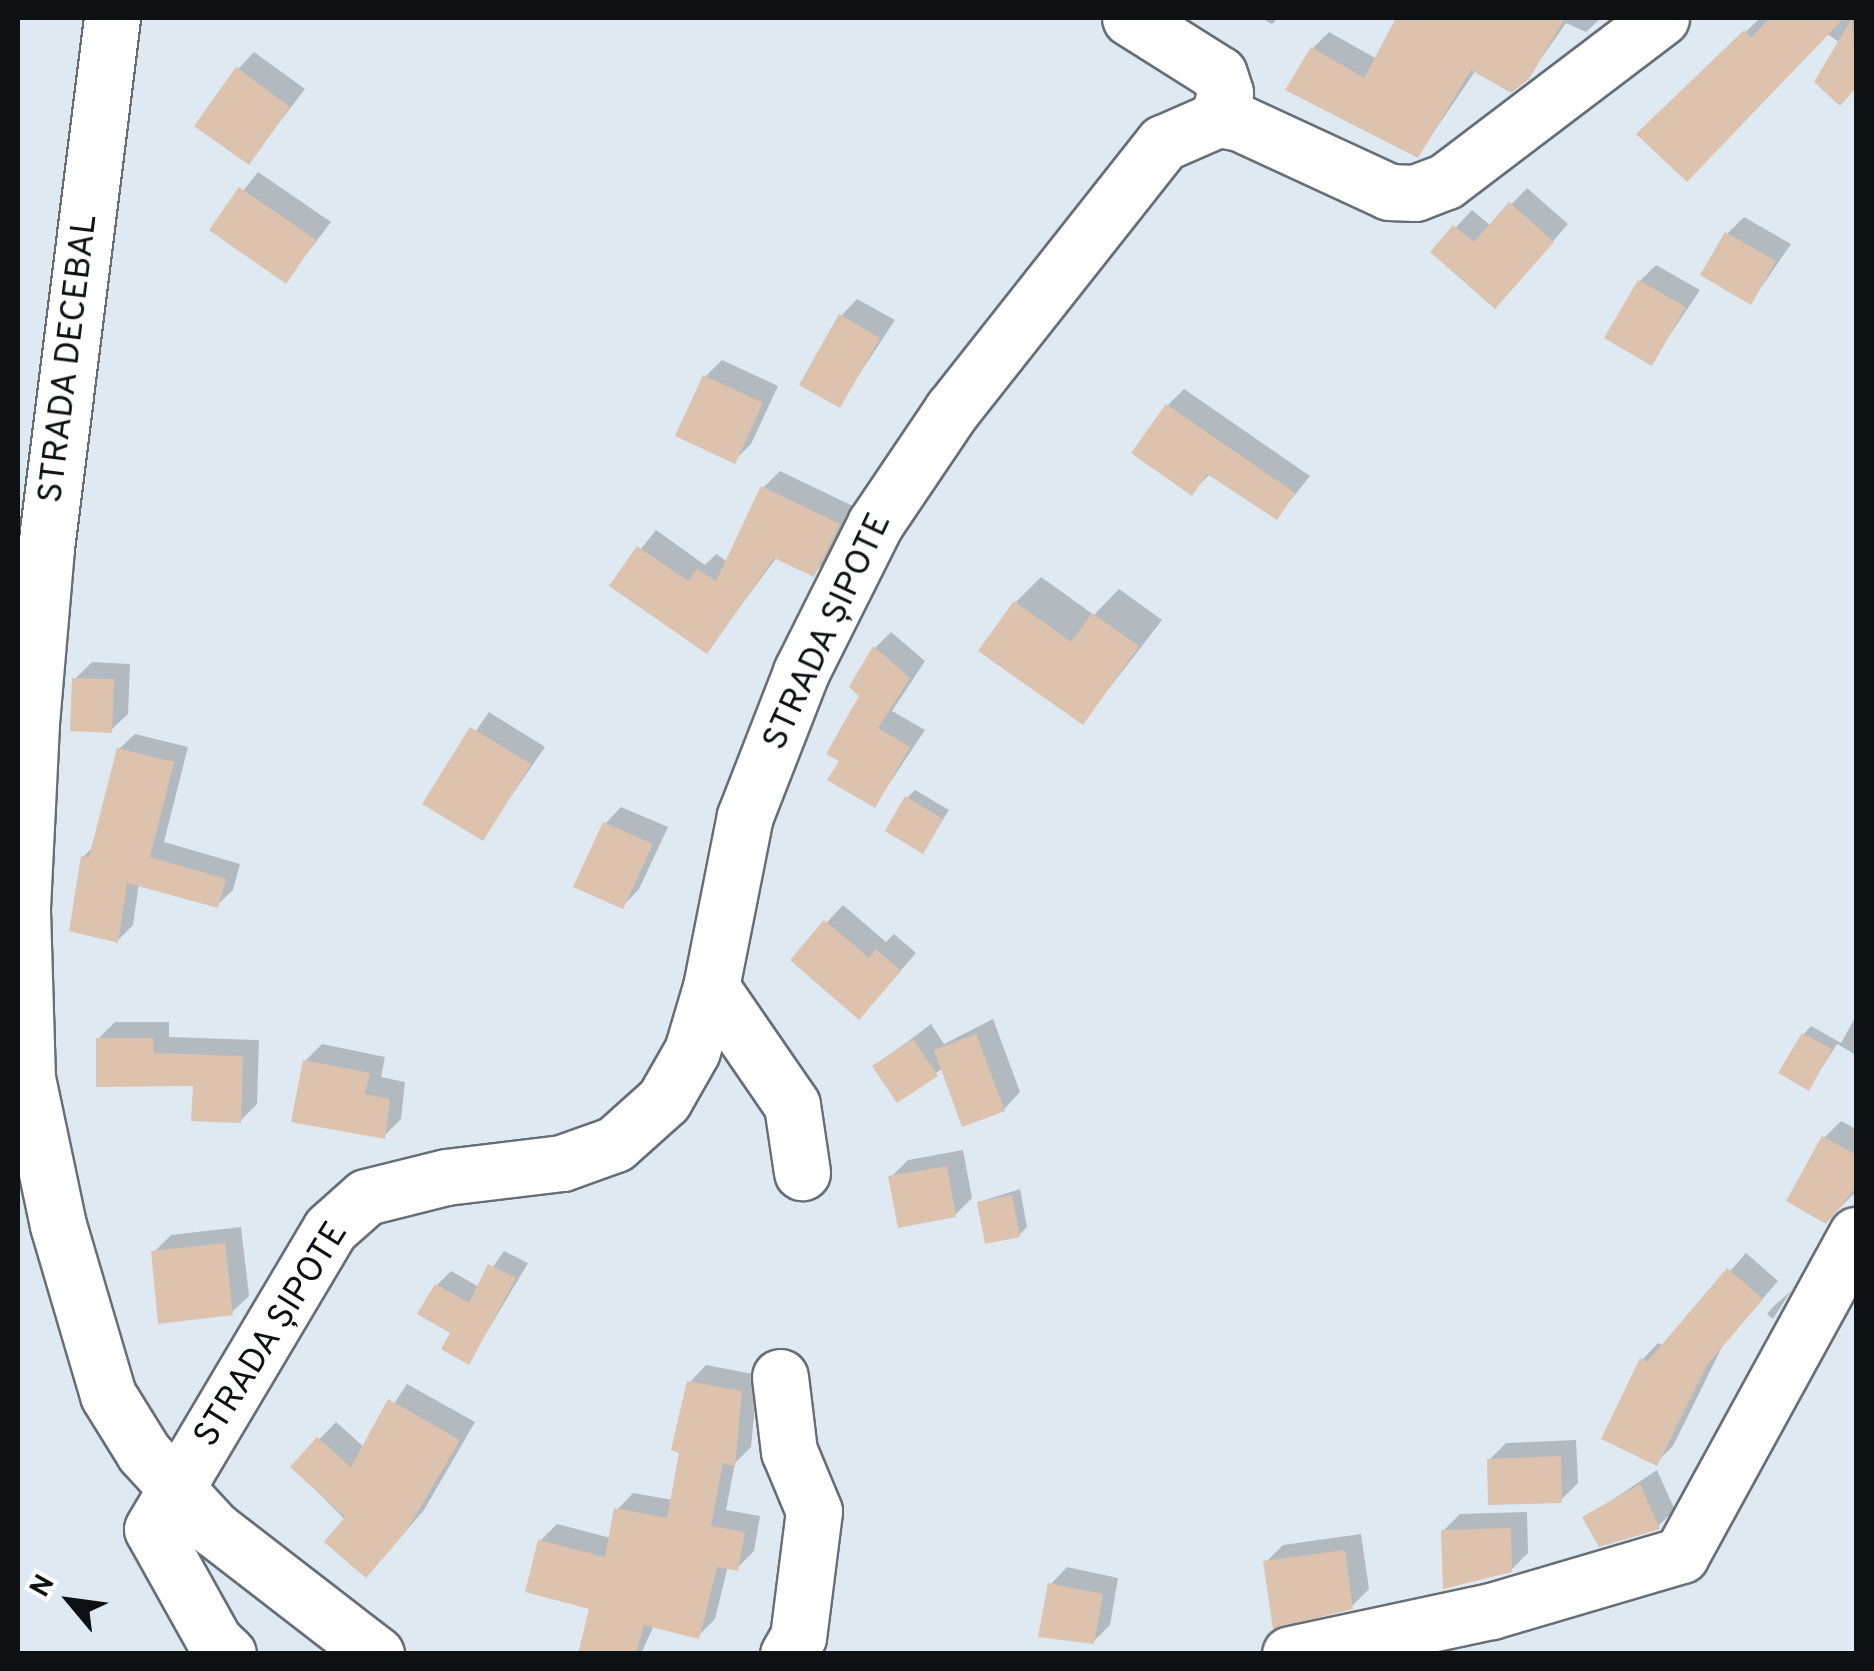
<!DOCTYPE html>
<html>
<head>
<meta charset="utf-8">
<style>
  body { margin:0 }
  #map { position:relative; width:1874px; height:1671px; overflow:hidden; background:#dfe9f1; font-family:Overpass,sans-serif }
  div>[style] { position:absolute }
  [style*='--x'] { left:calc(var(--x)*1px); top:calc(var(--y)*1px); width:calc(var(--w)*1px); rotate:calc(var(--a)*1deg) }
  .shadow>* { inset:0; background:#0003 }
  .building>* { inset:0; background:#ddc2ad }
  .roads { filter:drop-shadow(2px 0 #676f76) drop-shadow(-2px 0 #676f76) drop-shadow(0 2px #676f76) drop-shadow(0 -2px #676f76) }
  .minor>* { height:55px; margin:-27.5px; padding:0 27.5px; transform-origin:27.5px; border-radius:27.5px; background:#fff }
  span { translate:-50% -50%; white-space:nowrap; text-align:center; line-height:1.15; -webkit-text-stroke:8px #fff; paint-order:stroke }
  .street-label { font-size:35px; color:#0e1113 }
  .frame { position:absolute; inset:0; border:20px solid #0e1113; pointer-events:none }
  .north { position:absolute; left:20px; top:1551px; width:100px; height:100px; -webkit-text-stroke:8px #fff; paint-order:stroke; rotate:299deg; font-size:28px; font-weight:700; line-height:40px; text-align:center; color:#0e1113 }
  .north::after { content:''; display:block; margin:auto; width:35px; height:45px; background:#0e1113; clip-path:polygon(50% 0,100% 100%,50% 72%,0 100%) }
</style>
</head>
<body>
<div id="map">
  <div class="shadow">
    <i style="clip-path:polygon(1261px 18px,1278px 18px,1272px 24px)"></i>
    <i style="clip-path:polygon(1399px 18px,1601px 18px,1586px 32px,1566px 23px,1528px 77px,1476px 70px,1418px 155px,1313px 48px,1329px 32px,1377px 59px)"></i>
    <i style="clip-path:polygon(1760px 18px,1856px 18px,1856px 85px,1840px 102px,1840px 43px,1826px 33px,1640px 134px)"></i>
    <i style="clip-path:polygon(254px 52px,305px 89px,249px 162px,238px 69px)"></i>
    <i style="clip-path:polygon(258px 172px,331px 222px,286px 281px,212px 230px)"></i>
    <i style="clip-path:polygon(1527px 188px,1568px 224px,1511px 289px,1433px 252px,1472px 210px,1491px 226px)"></i>
    <i style="clip-path:polygon(1744px 217px,1791px 244px,1751px 302px,1727px 234px)"></i>
    <i style="clip-path:polygon(1656px 265px,1700px 290px,1651px 363px,1640px 281px)"></i>
    <i style="clip-path:polygon(857px 299px,895px 320px,839px 405px,841px 316px)"></i>
    <i style="clip-path:polygon(722px 360px,778px 386px,751px 444px,734px 461px,705px 377px)"></i>
    <i style="clip-path:polygon(1184px 389px,1310px 476px,1277px 517px,1211px 473px,1192px 492px,1168px 405px)"></i>
    <i style="clip-path:polygon(780px 471px,855px 507px,830px 557px,813px 574px,777px 557px,707px 651px,612px 585px,656px 530px,705px 565px,716px 554px,728px 562px,763px 488px)"></i>
    <i style="clip-path:polygon(1041px 577px,1094px 615px,1119px 589px,1162px 620px,1083px 722px,1016px 602px)"></i>
    <i style="clip-path:polygon(891px 632px,925px 661px,892px 711px,925px 730px,875px 805px,842px 760px,875px 648px)"></i>
    <i style="clip-path:polygon(92px 662px,130px 664px,128px 714px,111px 730px,75px 679px)"></i>
    <i style="clip-path:polygon(489px 712px,545px 747px,482px 838px,426px 803px)"></i>
    <i style="clip-path:polygon(135px 734px,188px 747px,164px 842px,240px 864px,233px 890px,217px 905px,139px 883px,133px 925px,118px 940px,83px 857px,95px 845px,119px 749px)"></i>
    <i style="clip-path:polygon(915px 790px,949px 810px,923px 851px,907px 798px)"></i>
    <i style="clip-path:polygon(621px 807px,668px 827px,639px 889px,623px 906px,605px 824px)"></i>
    <i style="clip-path:polygon(843px 905px,886px 942px,894px 934px,916px 953px,875px 1000px,793px 959px)"></i>
    <i style="clip-path:polygon(1856px 1016px,1856px 1055px,1837px 1044px,1809px 1088px,1804px 1034px,1811px 1026px,1841px 1043px)"></i>
    <i style="clip-path:polygon(993px 1019px,1020px 1092px,1004px 1109px,943px 1068px,898px 1100px,875px 1066px,931px 1024px,944px 1044px)"></i>
    <i style="clip-path:polygon(115px 1022px,169px 1022px,169px 1037px,259px 1040px,257px 1104px,240px 1121px,195px 1083px,98px 1039px)"></i>
    <i style="clip-path:polygon(322px 1044px,385px 1057px,381px 1077px,405px 1082px,401px 1119px,384px 1136px,305px 1061px)"></i>
    <i style="clip-path:polygon(1841px 1121px,1856px 1129px,1856px 1192px,1826px 1221px,1824px 1138px)"></i>
    <i style="clip-path:polygon(963px 1150px,972px 1198px,955px 1215px,891px 1177px,908px 1160px)"></i>
    <i style="clip-path:polygon(1020px 1189px,1027px 1227px,1019px 1235px,979px 1202px)"></i>
    <i style="clip-path:polygon(241px 1227px,249px 1296px,232px 1312px,154px 1252px,171px 1235px)"></i>
    <i style="clip-path:polygon(504px 1251px,528px 1263px,469px 1362px,437px 1285px,451px 1271px,479px 1287px)"></i>
    <i style="clip-path:polygon(1746px 1253px,1778px 1281px,1723px 1345px,1673px 1446px,1656px 1463px,1642px 1360px,1658px 1343px,1664px 1346px)"></i>
    <i style="clip-path:polygon(1791px 1291px,1773px 1319px,1767px 1314px,1774px 1306px)"></i>
    <i style="clip-path:polygon(706px 1365px,758px 1375px,751px 1447px,735px 1463px,726px 1510px,760px 1516px,754px 1551px,737px 1568px,728px 1566px,715px 1619px,698px 1636px,654px 1625px,641px 1654px,599px 1654px,592px 1607px,540px 1541px,557px 1524px,611px 1538px,617px 1510px,633px 1493px,673px 1500px,690px 1382px)"></i>
    <i style="clip-path:polygon(407px 1384px,475px 1422px,424px 1510px,383px 1558px,293px 1467px,336px 1422px,365px 1448px)"></i>
    <i style="clip-path:polygon(1576px 1440px,1578px 1483px,1561px 1500px,1489px 1460px,1506px 1443px)"></i>
    <i style="clip-path:polygon(1657px 1470px,1675px 1510px,1658px 1526px,1585px 1518px)"></i>
    <i style="clip-path:polygon(1527px 1512px,1528px 1553px,1511px 1570px,1443px 1531px,1460px 1514px)"></i>
    <i style="clip-path:polygon(1361px 1534px,1369px 1589px,1352px 1606px,1266px 1562px,1283px 1545px)"></i>
    <i style="clip-path:polygon(1067px 1567px,1118px 1578px,1110px 1625px,1093px 1642px,1051px 1584px)"></i>
  </div>
  <div class="building">
    <i style="clip-path:polygon(1396px 18px,1565px 18px,1529px 79px,1511px 93px,1471px 70px,1418px 158px,1285px 90px,1311px 47px,1364px 78px)"></i>
    <i style="clip-path:polygon(1770px 18px,1844px 18px,1687px 182px,1636px 134px,1744px 30px,1751px 38px)"></i>
    <i style="clip-path:polygon(1852px 18px,1856px 88px,1840px 106px,1814px 82px)"></i>
    <i style="clip-path:polygon(236px 67px,290px 107px,249px 165px,194px 126px)"></i>
    <i style="clip-path:polygon(239px 187px,316px 240px,286px 284px,209px 230px)"></i>
    <i style="clip-path:polygon(1509px 202px,1554px 242px,1495px 309px,1430px 252px,1453px 225px,1474px 242px)"></i>
    <i style="clip-path:polygon(1725px 232px,1776px 261px,1751px 305px,1700px 275px)"></i>
    <i style="clip-path:polygon(1638px 280px,1686px 307px,1652px 366px,1604px 338px)"></i>
    <i style="clip-path:polygon(839px 314px,880px 338px,840px 408px,799px 385px)"></i>
    <i style="clip-path:polygon(703px 375px,763px 403px,735px 464px,675px 436px)"></i>
    <i style="clip-path:polygon(1166px 404px,1295px 493px,1277px 520px,1207px 474px,1192px 496px,1131px 453px)"></i>
    <i style="clip-path:polygon(761px 486px,840px 524px,814px 577px,774px 558px,707px 654px,609px 586px,637px 546px,688px 581px,697px 569px,716px 581px)"></i>
    <i style="clip-path:polygon(1014px 601px,1071px 642px,1092px 613px,1139px 646px,1083px 725px,978px 651px)"></i>
    <i style="clip-path:polygon(873px 646px,910px 678px,878px 728px,910px 747px,875px 808px,827px 780px,839px 761px,826px 754px,859px 696px,849px 687px)"></i>
    <i style="clip-path:polygon(72px 678px,114px 679px,112px 733px,70px 731px)"></i>
    <i style="clip-path:polygon(470px 727px,531px 764px,483px 841px,422px 804px)"></i>
    <i style="clip-path:polygon(117px 748px,174px 762px,150px 857px,226px 879px,218px 908px,127px 883px,118px 943px,69px 931px,81px 856px,89px 857px)"></i>
    <i style="clip-path:polygon(905px 796px,943px 819px,923px 854px,885px 831px)"></i>
    <i style="clip-path:polygon(603px 822px,653px 844px,623px 909px,573px 887px)"></i>
    <i style="clip-path:polygon(824px 920px,869px 958px,876px 949px,901px 971px,859px 1020px,790px 960px)"></i>
    <i style="clip-path:polygon(1802px 1033px,1832px 1049px,1809px 1091px,1778px 1073px)"></i>
    <i style="clip-path:polygon(976px 1034px,1005px 1111px,962px 1127px,934px 1050px)"></i>
    <i style="clip-path:polygon(96px 1038px,153px 1038px,154px 1053px,243px 1056px,241px 1123px,191px 1121px,193px 1086px,96px 1087px)"></i>
    <i style="clip-path:polygon(913px 1039px,938px 1076px,897px 1103px,872px 1066px)"></i>
    <i style="clip-path:polygon(303px 1060px,370px 1073px,365px 1094px,390px 1099px,385px 1139px,291px 1122px)"></i>
    <i style="clip-path:polygon(1822px 1136px,1856px 1155px,1856px 1187px,1826px 1224px,1786px 1201px)"></i>
    <i style="clip-path:polygon(947px 1166px,956px 1217px,898px 1228px,888px 1176px)"></i>
    <i style="clip-path:polygon(1012px 1195px,1020px 1237px,985px 1244px,977px 1202px)"></i>
    <i style="clip-path:polygon(225px 1243px,233px 1315px,158px 1324px,151px 1251px)"></i>
    <i style="clip-path:polygon(488px 1264px,516px 1278px,469px 1365px,441px 1349px,450px 1333px,417px 1314px,435px 1284px,469px 1303px)"></i>
    <i style="clip-path:polygon(1727px 1268px,1763px 1299px,1707px 1365px,1657px 1466px,1601px 1439px,1640px 1358px,1647px 1362px)"></i>
    <i style="clip-path:polygon(687px 1381px,742px 1391px,735px 1467px,723px 1463px,711px 1526px,745px 1532px,738px 1571px,717px 1567px,699px 1639px,644px 1625px,636px 1654px,578px 1654px,589px 1609px,525px 1592px,538px 1540px,605px 1557px,614px 1508px,667px 1518px,679px 1453px,671px 1450px)"></i>
    <i style="clip-path:polygon(388px 1399px,460px 1440px,407px 1530px,366px 1578px,324px 1542px,345px 1517px,290px 1467px,317px 1437px,351px 1467px)"></i>
    <i style="clip-path:polygon(1561px 1456px,1562px 1503px,1488px 1505px,1487px 1459px)"></i>
    <i style="clip-path:polygon(1640px 1484px,1660px 1529px,1599px 1547px,1582px 1517px)"></i>
    <i style="clip-path:polygon(1511px 1528px,1512px 1572px,1443px 1589px,1441px 1530px)"></i>
    <i style="clip-path:polygon(1345px 1550px,1353px 1609px,1273px 1629px,1263px 1561px)"></i>
    <i style="clip-path:polygon(1048px 1583px,1103px 1594px,1094px 1644px,1038px 1637px)"></i>
  </div>
  <div class="roads">
    <div class="minor">
      <i style="--x:112;--y:18;--w:534;--a:97.1"></i>
      <i style="--x:46;--y:548;--w:177;--a:94.9"></i>
      <i style="--x:31;--y:724;--w:186;--a:92.8"></i>
      <i style="--x:22;--y:910;--w:168;--a:88.3"></i>
      <i style="--x:27;--y:1078;--w:150;--a:78.1"></i>
      <i style="--x:58;--y:1225;--w:177;--a:73.6"></i>
      <i style="--x:108;--y:1395;--w:68;--a:58.2"></i>
      <i style="--x:144;--y:1453;--w:103;--a:47.4"></i>
      <i style="--x:214;--y:1529;--w:205;--a:37.7"></i>
      <i style="--x:1130;--y:18;--w:105;--a:32.2"></i>
      <i style="--x:1219;--y:74;--w:20;--a:72"></i>
      <i style="--x:1225;--y:93;--w:27;--a:105"></i>
      <i style="--x:711;--y:987;--w:143;--a:55.5"></i>
      <i style="--x:792;--y:1105;--w:68;--a:81.5"></i>
      <i style="--x:780;--y:1377;--w:75;--a:83.1"></i>
      <i style="--x:789;--y:1451;--w:65;--a:67.4"></i>
      <i style="--x:814;--y:1511;--w:127;--a:97.2"></i>
      <i style="--x:798;--y:1637;--w:20;--a:120"></i>
      <i style="--x:228;--y:1654;--w:18;--a:-137"></i>
      <i style="--x:215;--y:1642;--w:129;--a:-119.1"></i>
      <i style="--x:152;--y:1529;--w:349;--a:-59.3"></i>
      <i style="--x:330;--y:1229;--w:48;--a:-41.6"></i>
      <i style="--x:366;--y:1197;--w:82;--a:-14"></i>
      <i style="--x:446;--y:1177;--w:117;--a:-6.9"></i>
      <i style="--x:562;--y:1163;--w:56;--a:-19.7"></i>
      <i style="--x:615;--y:1144;--w:66;--a:-41.9"></i>
      <i style="--x:664;--y:1100;--w:56;--a:-60.3"></i>
      <i style="--x:692;--y:1051;--w:67;--a:-73.5"></i>
      <i style="--x:711;--y:987;--w:174;--a:-78.8"></i>
      <i style="--x:745;--y:816;--w:155;--a:-68.7"></i>
      <i style="--x:801;--y:672;--w:165;--a:-63.4"></i>
      <i style="--x:875;--y:524;--w:138;--a:-56"></i>
      <i style="--x:952;--y:410;--w:340;--a:-51.7"></i>
      <i style="--x:1163;--y:143;--w:60;--a:-23.6"></i>
      <i style="--x:1218;--y:119;--w:22;--a:10"></i>
      <i style="--x:1240;--y:123;--w:164;--a:24.8"></i>
      <i style="--x:1389;--y:192;--w:26;--a:2"></i>
      <i style="--x:1415;--y:193;--w:33;--a:-21"></i>
      <i style="--x:1446;--y:181;--w:270;--a:-37.2"></i>
      <i style="--x:1290;--y:1654;--w:206;--a:-12.1"></i>
      <i style="--x:1491;--y:1611;--w:198;--a:-16.4"></i>
      <i style="--x:1681;--y:1555;--w:365;--a:-61.3"></i>
    </div>
  </div>
  <div class="street-label">
    <span style="left:69px;top:359px;rotate:-83deg">STRADA DECEBAL</span>
    <span style="left:828px;top:632px;rotate:-65deg">STRADA ȘIPOTE</span>
    <span style="left:272px;top:1335px;rotate:-58deg">STRADA ȘIPOTE</span>
  </div>
  <div class="frame"></div>
  <div class="north">N</div>
</div>
</body>
</html>
